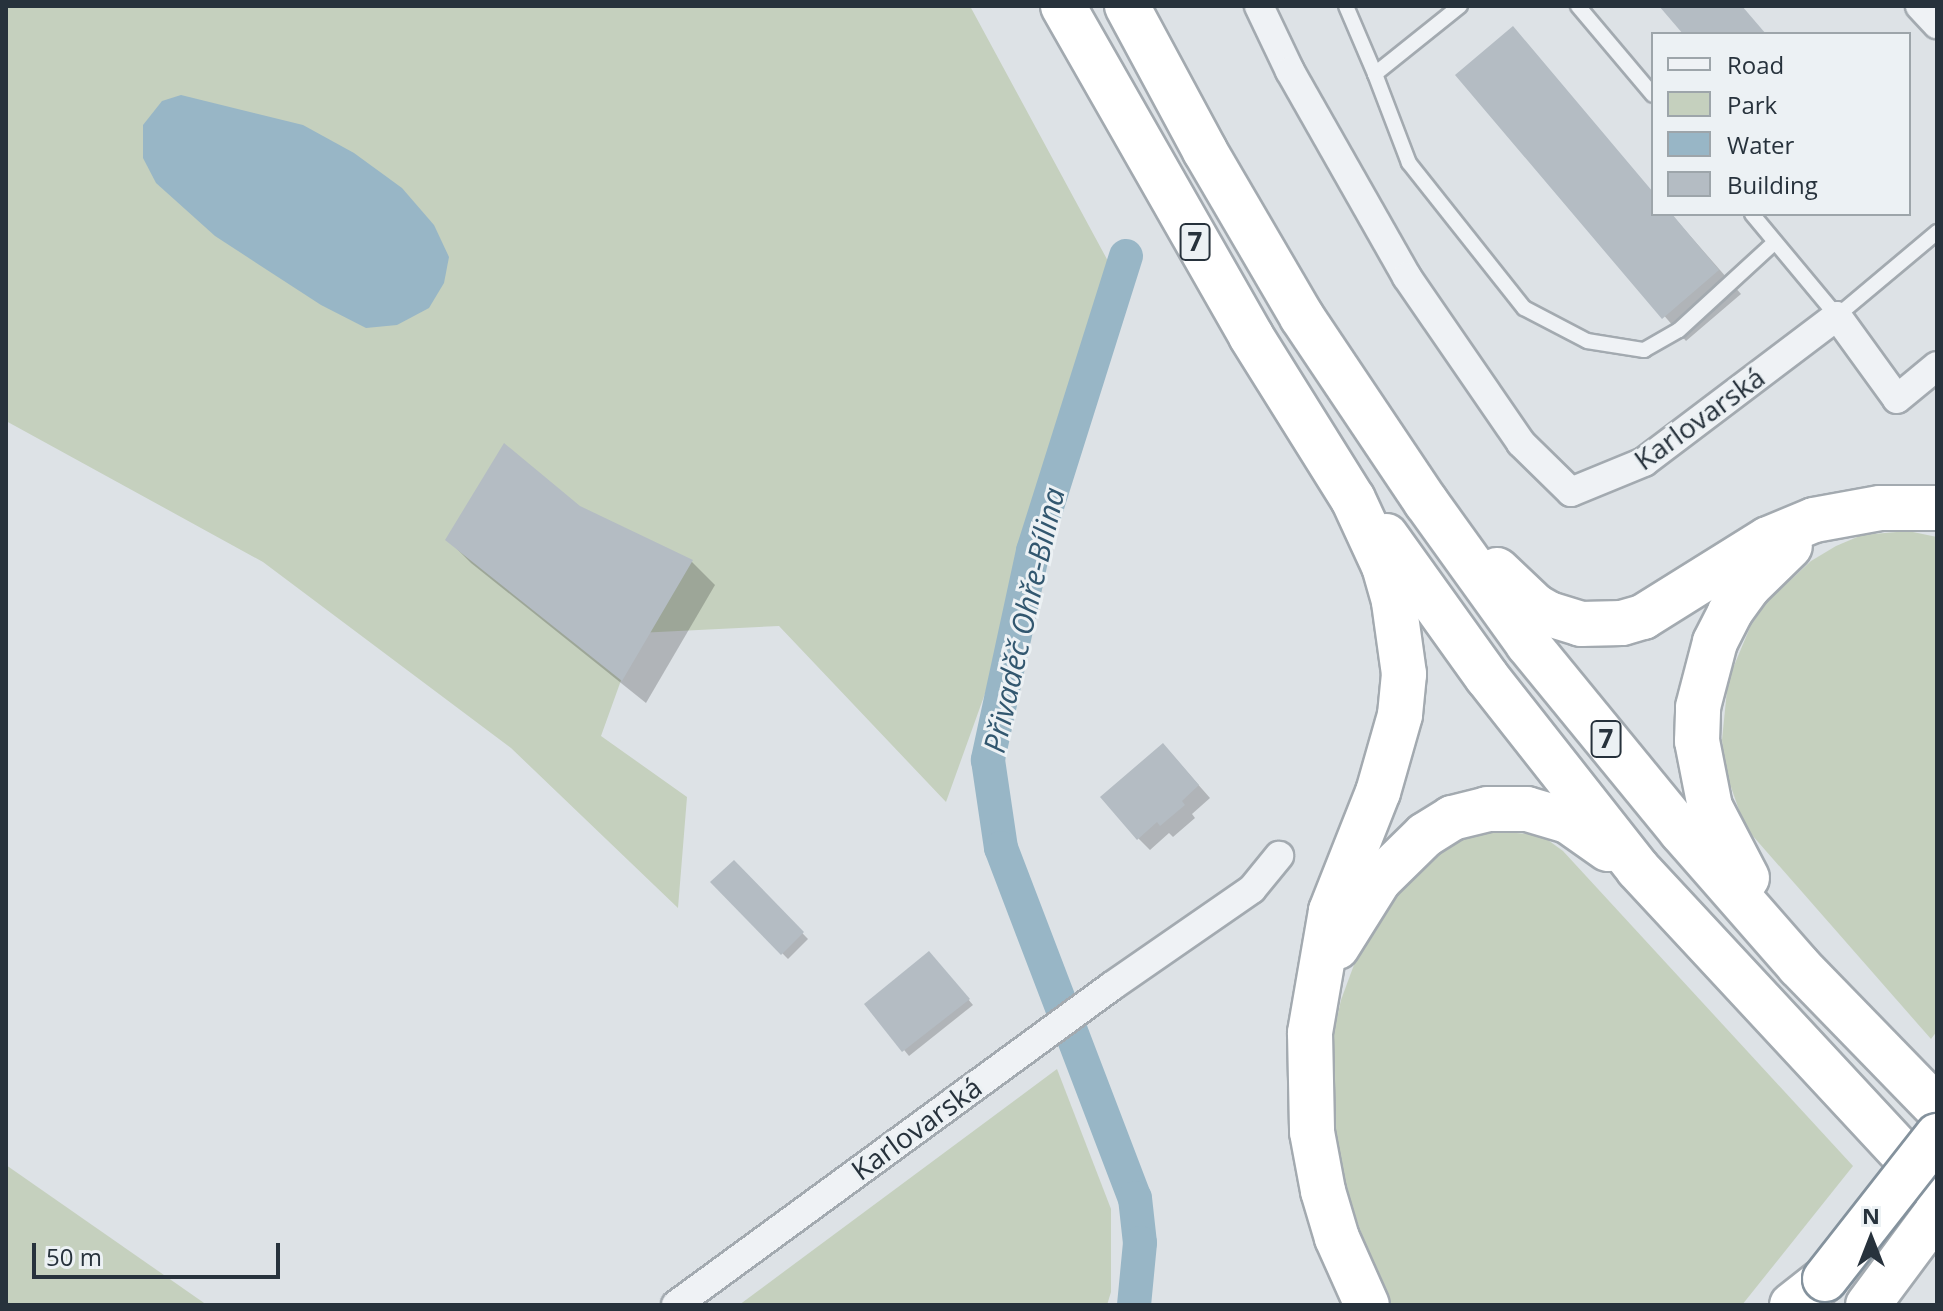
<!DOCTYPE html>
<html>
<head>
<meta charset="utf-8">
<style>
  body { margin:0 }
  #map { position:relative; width:1943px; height:1311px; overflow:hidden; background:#dde2e6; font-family:"Open Sans",sans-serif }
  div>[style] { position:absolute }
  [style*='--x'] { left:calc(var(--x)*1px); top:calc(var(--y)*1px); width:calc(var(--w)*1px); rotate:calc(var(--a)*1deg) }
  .green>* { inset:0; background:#c5d0be }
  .water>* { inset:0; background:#98b6c6 }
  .shadow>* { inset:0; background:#0003 }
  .canal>* { height:34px; margin:-17px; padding:0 17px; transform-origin:17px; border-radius:17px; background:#98b6c6 }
  .building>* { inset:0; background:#b4bcc3 }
  .roads { filter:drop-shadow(2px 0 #a3aab0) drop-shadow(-2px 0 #a3aab0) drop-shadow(0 2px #a3aab0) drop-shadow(0 -2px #a3aab0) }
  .service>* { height:14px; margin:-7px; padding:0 7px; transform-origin:7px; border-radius:7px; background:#eff2f5 }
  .minor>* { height:28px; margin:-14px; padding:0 14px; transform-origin:14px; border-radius:14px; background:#eff2f5 }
  .trunk>* { height:44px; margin:-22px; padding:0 22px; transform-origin:22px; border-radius:22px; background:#fff }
  .bridges { filter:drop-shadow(2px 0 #84929d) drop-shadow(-2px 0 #84929d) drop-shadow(0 2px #84929d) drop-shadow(0 -2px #84929d) }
  .trunk-bridge>* { height:44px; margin:-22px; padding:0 22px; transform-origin:22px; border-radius:22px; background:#fff }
  span { translate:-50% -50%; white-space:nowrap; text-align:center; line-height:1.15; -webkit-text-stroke:6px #ecf1f4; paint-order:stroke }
  .shield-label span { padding:2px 6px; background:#ecf1f4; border:2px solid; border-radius:6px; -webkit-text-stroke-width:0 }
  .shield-label { font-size:26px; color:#27323c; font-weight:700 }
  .street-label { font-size:28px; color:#27323c }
  .water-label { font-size:30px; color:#32576f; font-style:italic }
  .frame { position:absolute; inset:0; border:8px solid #27323c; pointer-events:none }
  .legend { position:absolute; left:1651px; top:32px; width:260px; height:184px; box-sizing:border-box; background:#ecf1f4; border:2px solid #9da5aa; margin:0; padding:10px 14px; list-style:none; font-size:24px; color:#27323c }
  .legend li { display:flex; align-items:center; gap:16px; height:40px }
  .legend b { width:40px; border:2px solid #9da5aa }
  .north { position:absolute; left:1831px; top:1199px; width:80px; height:80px; -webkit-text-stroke:6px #ecf1f4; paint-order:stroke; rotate:0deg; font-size:22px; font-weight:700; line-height:32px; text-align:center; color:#27323c }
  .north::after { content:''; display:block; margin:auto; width:28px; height:36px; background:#27323c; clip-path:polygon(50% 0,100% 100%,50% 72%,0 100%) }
  .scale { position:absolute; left:32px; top:1243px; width:248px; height:36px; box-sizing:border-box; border:4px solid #27323c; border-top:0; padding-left:10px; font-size:24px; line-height:28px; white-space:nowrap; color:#27323c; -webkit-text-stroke:6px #ecf1f4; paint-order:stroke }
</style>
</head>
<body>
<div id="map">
  <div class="green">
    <i style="clip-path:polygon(6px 6px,970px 6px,1122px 287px,1038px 546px,946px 802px,779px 626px,638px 633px,601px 736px,687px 797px,678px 908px,511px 748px,263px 562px,6px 421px)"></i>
    <i style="clip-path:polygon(1908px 531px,1937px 537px,1937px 1031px,1931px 1039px,1745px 827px,1725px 770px,1722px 740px,1728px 680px,1751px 625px,1768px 601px,1811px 561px,1836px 546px,1862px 535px)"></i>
    <i style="clip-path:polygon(1490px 831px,1541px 835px,1563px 851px,1853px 1166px,1742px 1305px,1392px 1305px,1376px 1275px,1345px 1186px,1334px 1129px,1333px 1036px,1341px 1000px,1355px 962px,1397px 894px,1439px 853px,1461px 839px)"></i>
    <i style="clip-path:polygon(1057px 1069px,1111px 1209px,1111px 1292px,1107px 1305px,739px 1305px)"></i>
    <i style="clip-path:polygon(6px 1165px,207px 1305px,6px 1305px)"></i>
  </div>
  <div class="water">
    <i style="clip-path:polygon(181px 95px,303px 125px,354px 153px,402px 188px,434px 225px,449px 257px,444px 283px,429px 308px,397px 325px,366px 328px,321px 305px,215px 236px,156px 183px,143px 158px,143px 125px,162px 101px)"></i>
  </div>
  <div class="shadow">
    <i style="clip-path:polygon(1458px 76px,1653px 194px,1653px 214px,1671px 214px,1741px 294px,1686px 341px)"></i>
    <i style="clip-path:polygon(578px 508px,692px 562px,715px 585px,646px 703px,471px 563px,448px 540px)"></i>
    <i style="clip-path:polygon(1174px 757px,1210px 798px,1192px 814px,1195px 818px,1173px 837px,1169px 833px,1150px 850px,1138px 838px)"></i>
    <i style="clip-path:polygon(734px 863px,808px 939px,788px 959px,713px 883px)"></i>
    <i style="clip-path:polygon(934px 959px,973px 1005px,909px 1056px,867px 1004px)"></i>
  </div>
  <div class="canal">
    <i style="--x:1126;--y:256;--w:309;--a:107.5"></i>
    <i style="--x:1033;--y:551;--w:214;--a:102.2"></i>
    <i style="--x:988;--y:760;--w:89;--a:81.6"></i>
    <i style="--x:1001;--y:848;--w:375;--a:69.1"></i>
    <i style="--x:1135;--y:1198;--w:45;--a:83.7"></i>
    <i style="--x:1140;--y:1243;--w:62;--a:95.5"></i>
  </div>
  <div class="building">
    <i style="clip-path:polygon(1659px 6px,1742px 6px,1766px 34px,1683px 34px)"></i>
    <i style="clip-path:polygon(1513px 26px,1653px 192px,1653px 214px,1672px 214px,1719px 270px,1662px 319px,1455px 75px)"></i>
    <i style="clip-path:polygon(504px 443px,580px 506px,693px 560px,622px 681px,445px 540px)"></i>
    <i style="clip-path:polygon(1163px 743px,1199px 785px,1182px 801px,1185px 805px,1160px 826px,1157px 822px,1137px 840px,1100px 797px)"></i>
    <i style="clip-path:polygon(734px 860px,804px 932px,781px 955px,710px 882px)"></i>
    <i style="clip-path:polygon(929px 951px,970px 999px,902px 1052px,864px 1004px)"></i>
  </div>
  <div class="roads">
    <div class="service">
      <i style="--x:1346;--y:6;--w:74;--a:66.9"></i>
      <i style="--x:1375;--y:74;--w:109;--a:-38.7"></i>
      <i style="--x:1578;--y:6;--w:116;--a:49.9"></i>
      <i style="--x:1375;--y:74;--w:95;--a:69.1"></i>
      <i style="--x:1409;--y:163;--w:185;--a:51.6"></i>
      <i style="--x:1524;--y:308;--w:71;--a:27.6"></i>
      <i style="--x:1587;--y:341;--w:58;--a:9"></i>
      <i style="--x:1644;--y:350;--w:40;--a:-29.7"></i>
      <i style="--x:1679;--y:330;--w:130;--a:-42.5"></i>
      <i style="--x:1752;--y:214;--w:133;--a:50.2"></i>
      <i style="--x:1837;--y:316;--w:131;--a:-40"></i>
    </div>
    <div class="minor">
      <i style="--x:1259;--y:6;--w:72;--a:64.5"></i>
      <i style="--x:1290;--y:71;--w:237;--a:60.4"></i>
      <i style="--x:1407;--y:277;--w:201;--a:55.5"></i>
      <i style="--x:1521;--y:443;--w:70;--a:44.4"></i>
      <i style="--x:1571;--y:492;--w:79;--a:-22.3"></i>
      <i style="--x:1644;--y:462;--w:242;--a:-37.1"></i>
      <i style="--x:1837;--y:316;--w:102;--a:54.1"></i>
      <i style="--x:1897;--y:399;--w:52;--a:-39.5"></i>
      <i style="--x:1920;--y:6;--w:25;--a:47"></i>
      <i style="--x:676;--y:1305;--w:540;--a:-36.19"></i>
      <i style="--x:1112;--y:986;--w:170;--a:-34.7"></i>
      <i style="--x:1252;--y:889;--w:43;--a:-50.7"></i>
    </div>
    <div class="trunk">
      <i style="--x:1063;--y:6;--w:380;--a:60.3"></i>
      <i style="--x:1251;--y:336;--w:192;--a:58"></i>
      <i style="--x:1353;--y:499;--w:74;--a:65.2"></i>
      <i style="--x:1384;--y:566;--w:37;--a:74"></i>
      <i style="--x:1394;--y:602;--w:73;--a:82.1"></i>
      <i style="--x:1404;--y:674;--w:41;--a:95.6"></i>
      <i style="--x:1400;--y:715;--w:80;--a:105.9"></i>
      <i style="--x:1378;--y:792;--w:128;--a:111.6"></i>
      <i style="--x:1331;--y:911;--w:124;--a:99.8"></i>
      <i style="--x:1310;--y:1033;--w:99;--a:88.8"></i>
      <i style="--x:1312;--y:1132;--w:60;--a:79.4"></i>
      <i style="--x:1323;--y:1191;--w:49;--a:73.4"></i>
      <i style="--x:1337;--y:1238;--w:73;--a:65.9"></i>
      <i style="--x:1127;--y:6;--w:165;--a:61.7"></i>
      <i style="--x:1205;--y:151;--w:192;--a:59.7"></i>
      <i style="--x:1302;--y:317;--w:223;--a:56.2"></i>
      <i style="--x:1426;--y:502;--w:175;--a:54.3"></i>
      <i style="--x:1528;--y:644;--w:242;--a:50.7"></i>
      <i style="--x:1681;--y:831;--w:179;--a:48.8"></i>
      <i style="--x:1799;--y:966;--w:198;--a:45.8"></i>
      <i style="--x:1386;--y:536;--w:173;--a:54.4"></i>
      <i style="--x:1487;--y:677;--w:244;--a:51.8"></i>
      <i style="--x:1638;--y:869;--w:439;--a:47.1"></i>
      <i style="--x:1497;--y:570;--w:52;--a:43.5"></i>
      <i style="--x:1535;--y:606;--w:16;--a:30"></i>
      <i style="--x:1549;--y:614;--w:34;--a:17"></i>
      <i style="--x:1581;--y:624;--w:41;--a:-1.4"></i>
      <i style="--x:1622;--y:623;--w:22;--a:-16"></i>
      <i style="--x:1643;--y:617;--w:147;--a:-32"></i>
      <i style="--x:1768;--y:539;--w:50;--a:-22.4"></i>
      <i style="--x:1814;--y:520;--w:67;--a:-10.3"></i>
      <i style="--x:1880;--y:508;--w:57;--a:0"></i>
      <i style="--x:1747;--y:878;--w:80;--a:-117.5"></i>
      <i style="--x:1710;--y:807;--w:67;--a:-101.1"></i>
      <i style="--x:1697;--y:741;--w:34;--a:-88"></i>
      <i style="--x:1698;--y:707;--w:67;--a:-75.3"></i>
      <i style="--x:1715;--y:642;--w:34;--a:-63"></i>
      <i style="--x:1730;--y:612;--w:32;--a:-54"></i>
      <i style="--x:1749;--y:586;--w:57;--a:-44.3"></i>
      <i style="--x:1337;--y:947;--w:79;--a:-57.9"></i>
      <i style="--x:1379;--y:880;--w:64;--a:-44.4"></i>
      <i style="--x:1425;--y:835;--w:32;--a:-32"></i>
      <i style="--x:1452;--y:818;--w:36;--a:-14"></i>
      <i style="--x:1487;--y:809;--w:40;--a:0"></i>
      <i style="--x:1527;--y:809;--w:43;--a:16.3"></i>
      <i style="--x:1568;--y:821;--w:49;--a:35"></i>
      <i style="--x:1792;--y:1305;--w:42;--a:-38.2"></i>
      <i style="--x:1868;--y:1305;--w:116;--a:-53.4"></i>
    </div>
  </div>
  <div class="bridges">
    <div class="trunk-bridge">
      <i style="--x:1825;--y:1279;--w:182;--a:-51.9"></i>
    </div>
  </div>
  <div class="shield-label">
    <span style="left:1195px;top:242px">7</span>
    <span style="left:1606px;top:739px">7</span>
  </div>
  <div class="street-label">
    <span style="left:1699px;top:418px;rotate:-36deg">Karlovarská</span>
    <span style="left:916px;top:1128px;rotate:-36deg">Karlovarská</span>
  </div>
  <div class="water-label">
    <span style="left:1024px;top:620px;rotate:-77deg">Přivaděč Ohře-Bílina</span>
  </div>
  <div class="frame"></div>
  <ul class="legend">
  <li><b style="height:10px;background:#eff2f5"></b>Road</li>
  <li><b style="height:22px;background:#c5d0be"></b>Park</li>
  <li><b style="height:22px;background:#98b6c6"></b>Water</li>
  <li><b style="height:22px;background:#b4bcc3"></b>Building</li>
  </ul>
  <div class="north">N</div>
  <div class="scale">50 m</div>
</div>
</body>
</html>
